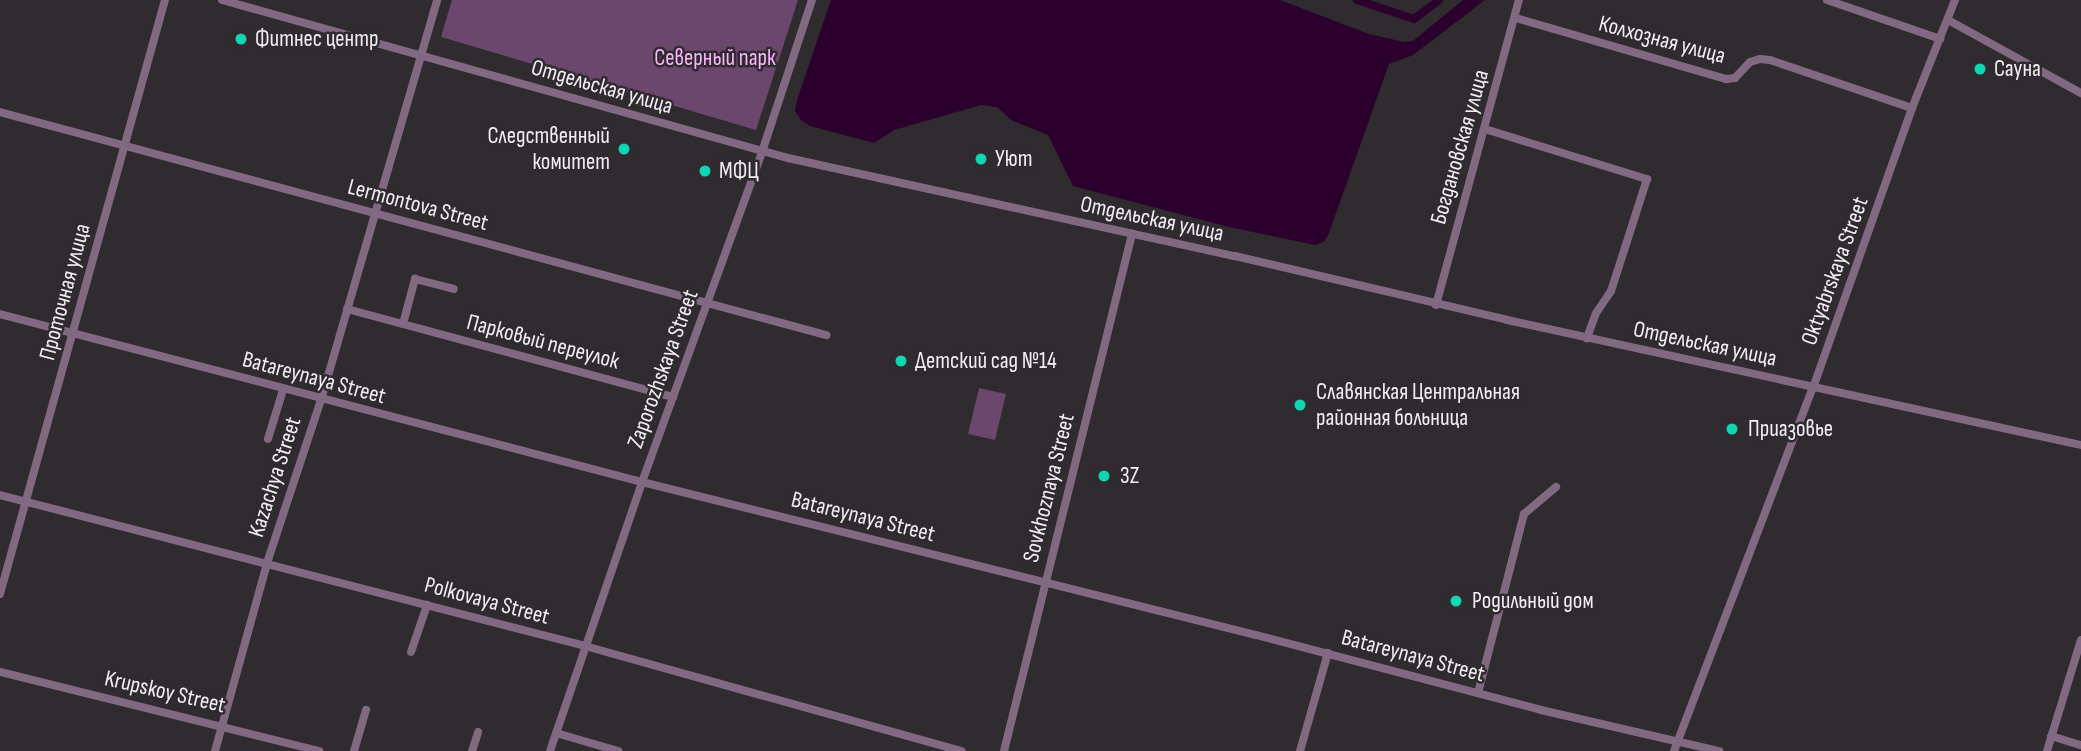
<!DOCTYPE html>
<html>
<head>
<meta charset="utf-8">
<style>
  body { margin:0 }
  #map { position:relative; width:2081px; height:751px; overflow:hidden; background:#2f2b2f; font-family:"Sofia Sans Condensed",sans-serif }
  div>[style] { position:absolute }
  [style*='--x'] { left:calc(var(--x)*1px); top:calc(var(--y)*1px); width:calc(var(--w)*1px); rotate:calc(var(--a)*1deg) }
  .green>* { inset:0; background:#6c476d }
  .water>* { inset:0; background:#2b002d }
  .canal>* { height:8px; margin:-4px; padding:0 4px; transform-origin:4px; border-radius:4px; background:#2b002d }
  .minor>* { height:8px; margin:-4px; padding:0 4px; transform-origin:4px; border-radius:4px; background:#816a81 }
  .dots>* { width:19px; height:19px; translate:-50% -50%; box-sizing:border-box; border:4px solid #2f2b2f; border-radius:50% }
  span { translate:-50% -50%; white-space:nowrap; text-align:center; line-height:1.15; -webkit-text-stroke:5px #2f2b2f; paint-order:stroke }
  .poi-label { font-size:23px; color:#f2eff2 }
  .left { translate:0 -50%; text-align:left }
  .right { translate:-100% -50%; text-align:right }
  .street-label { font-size:23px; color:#f2eff2 }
  .park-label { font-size:23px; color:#fdb3fe }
</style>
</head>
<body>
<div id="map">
  <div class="green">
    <i style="clip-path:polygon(452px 0,798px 0,756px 130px,441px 37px)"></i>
    <i style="clip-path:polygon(979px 388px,1006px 394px,995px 440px,968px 434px)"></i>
  </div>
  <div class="water">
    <i style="clip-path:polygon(831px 0,1280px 0,1369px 34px,1404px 42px,1413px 41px,1463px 0,1485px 0,1413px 55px,1389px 64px,1329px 233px,1324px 242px,1315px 245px,1229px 227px,1073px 186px,1048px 135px,1011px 120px,997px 107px,981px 105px,894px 130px,874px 143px,810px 126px,801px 120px,795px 111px,797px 100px)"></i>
  </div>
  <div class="canal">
    <i style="--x:1357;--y:0;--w:60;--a:18.4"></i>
    <i style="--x:1414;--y:19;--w:31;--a:-37"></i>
  </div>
  <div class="minor">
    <i style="--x:222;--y:0;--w:588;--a:15.6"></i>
    <i style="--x:788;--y:158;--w:458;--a:12.4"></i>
    <i style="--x:1235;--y:256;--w:279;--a:13.2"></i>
    <i style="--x:1507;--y:320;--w:587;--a:12.29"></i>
    <i style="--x:1827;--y:0;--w:120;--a:19"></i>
    <i style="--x:1516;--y:18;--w:219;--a:16.2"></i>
    <i style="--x:1726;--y:79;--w:9;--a:-6"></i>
    <i style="--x:1735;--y:78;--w:22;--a:-47"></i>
    <i style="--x:1750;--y:62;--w:10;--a:-17"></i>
    <i style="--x:1760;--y:59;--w:10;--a:6"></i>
    <i style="--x:1770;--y:60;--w:150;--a:18.7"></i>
    <i style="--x:1948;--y:20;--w:152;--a:28.8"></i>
    <i style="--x:0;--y:112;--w:856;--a:15.11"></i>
    <i style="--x:1485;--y:129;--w:170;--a:17.2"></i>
    <i style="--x:1647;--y:179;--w:118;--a:107.8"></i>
    <i style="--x:1611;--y:291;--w:27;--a:124"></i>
    <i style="--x:1596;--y:313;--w:27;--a:110"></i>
    <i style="--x:1436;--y:305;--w:316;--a:-74.8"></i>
    <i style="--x:347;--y:309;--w:338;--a:15.1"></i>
    <i style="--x:0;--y:314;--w:664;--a:14.66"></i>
    <i style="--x:642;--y:482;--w:633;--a:13.99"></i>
    <i style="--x:1256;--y:635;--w:295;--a:14.7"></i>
    <i style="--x:1541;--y:710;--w:183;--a:13"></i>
    <i style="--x:403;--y:324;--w:47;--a:-75.1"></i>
    <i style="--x:415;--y:279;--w:40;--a:14.4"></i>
    <i style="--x:268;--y:439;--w:51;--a:-73"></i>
    <i style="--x:0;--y:495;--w:604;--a:14.47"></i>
    <i style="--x:585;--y:646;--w:391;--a:15.6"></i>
    <i style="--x:0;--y:594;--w:616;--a:-74.48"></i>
    <i style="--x:411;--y:652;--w:50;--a:-71.2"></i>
    <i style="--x:0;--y:672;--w:329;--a:13.9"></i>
    <i style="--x:1478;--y:693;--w:185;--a:-75.6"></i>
    <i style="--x:1524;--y:514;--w:42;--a:-40.2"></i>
    <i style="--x:556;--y:733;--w:65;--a:16.2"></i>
    <i style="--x:2051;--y:736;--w:31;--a:17"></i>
    <i style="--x:215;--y:751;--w:195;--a:-74.5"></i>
    <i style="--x:267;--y:563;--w:172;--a:-71.7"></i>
    <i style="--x:321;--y:400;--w:416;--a:-73.8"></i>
    <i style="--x:354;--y:751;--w:43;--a:-73.7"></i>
    <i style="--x:472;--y:751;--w:20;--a:-72"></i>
    <i style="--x:550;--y:751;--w:284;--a:-71.1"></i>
    <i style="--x:642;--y:482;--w:351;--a:-70"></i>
    <i style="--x:762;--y:152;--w:160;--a:-71.8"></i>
    <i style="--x:1004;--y:751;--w:533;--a:-76.09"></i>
    <i style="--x:1300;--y:751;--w:102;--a:-74.1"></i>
    <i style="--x:1674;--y:751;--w:392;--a:-69.1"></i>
    <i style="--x:1814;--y:385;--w:294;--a:-70.5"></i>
    <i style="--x:1912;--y:108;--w:116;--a:-68.3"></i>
    <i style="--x:2047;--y:751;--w:116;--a:-73"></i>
  </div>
  <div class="dots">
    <i style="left:241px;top:39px;background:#0fd5b4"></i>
    <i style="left:1980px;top:69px;background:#0fd5b4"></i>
    <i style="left:624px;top:149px;background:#0fd5b4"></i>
    <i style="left:981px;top:159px;background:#0fd5b4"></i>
    <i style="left:705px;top:171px;background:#0fd5b4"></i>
    <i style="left:901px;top:361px;background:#0fd5b4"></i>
    <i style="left:1300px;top:405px;background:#0fd5b4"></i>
    <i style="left:1732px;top:429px;background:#0fd5b4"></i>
    <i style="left:1104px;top:476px;background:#0fd5b4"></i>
    <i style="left:1456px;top:601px;background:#0fd5b4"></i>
  </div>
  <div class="poi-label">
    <span class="left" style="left:255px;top:39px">Фитнес центр</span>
    <span class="left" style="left:1994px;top:69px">Сауна</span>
    <span class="right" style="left:610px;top:149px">Следственный<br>комитет</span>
    <span class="left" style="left:995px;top:159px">Уют</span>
    <span class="left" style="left:719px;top:171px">МФЦ</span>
    <span class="left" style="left:915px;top:361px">Детский сад №14</span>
    <span class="left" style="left:1316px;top:405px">Славянская Центральная<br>районная больница</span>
    <span class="left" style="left:1748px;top:429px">Приазовье</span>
    <span class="left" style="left:1120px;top:476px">3Z</span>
    <span class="left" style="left:1472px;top:601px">Родильный дом</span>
  </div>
  <div class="street-label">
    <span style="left:1662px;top:40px;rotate:15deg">Колхозная улица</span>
    <span style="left:602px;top:87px;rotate:16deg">Отдельская улица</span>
    <span style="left:1460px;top:147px;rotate:-74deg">Богдановская улица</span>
    <span style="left:418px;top:205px;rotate:15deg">Lermontova Street</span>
    <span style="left:1152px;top:219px;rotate:12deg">Отдельская улица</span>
    <span style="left:1835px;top:271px;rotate:-70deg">Oktyabrskaya Street</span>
    <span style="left:65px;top:292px;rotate:-75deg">Проточная улица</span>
    <span style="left:543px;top:342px;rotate:15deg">Парковый переулок</span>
    <span style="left:1705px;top:344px;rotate:12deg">Отдельская улица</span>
    <span style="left:663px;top:369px;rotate:-70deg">Zaporozhskaya Street</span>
    <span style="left:314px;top:378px;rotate:15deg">Batareynaya Street</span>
    <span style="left:275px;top:477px;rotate:-72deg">Kazachya Street</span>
    <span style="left:1049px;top:488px;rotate:-76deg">Sovkhoznaya Street</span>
    <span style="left:863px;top:517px;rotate:14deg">Batareynaya Street</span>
    <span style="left:487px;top:601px;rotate:15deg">Polkovaya Street</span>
    <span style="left:1413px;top:656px;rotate:15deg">Batareynaya Street</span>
    <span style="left:165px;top:692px;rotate:13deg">Krupskoy Street</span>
  </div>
  <div class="park-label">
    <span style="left:715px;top:58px">Северный парк</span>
  </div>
</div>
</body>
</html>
